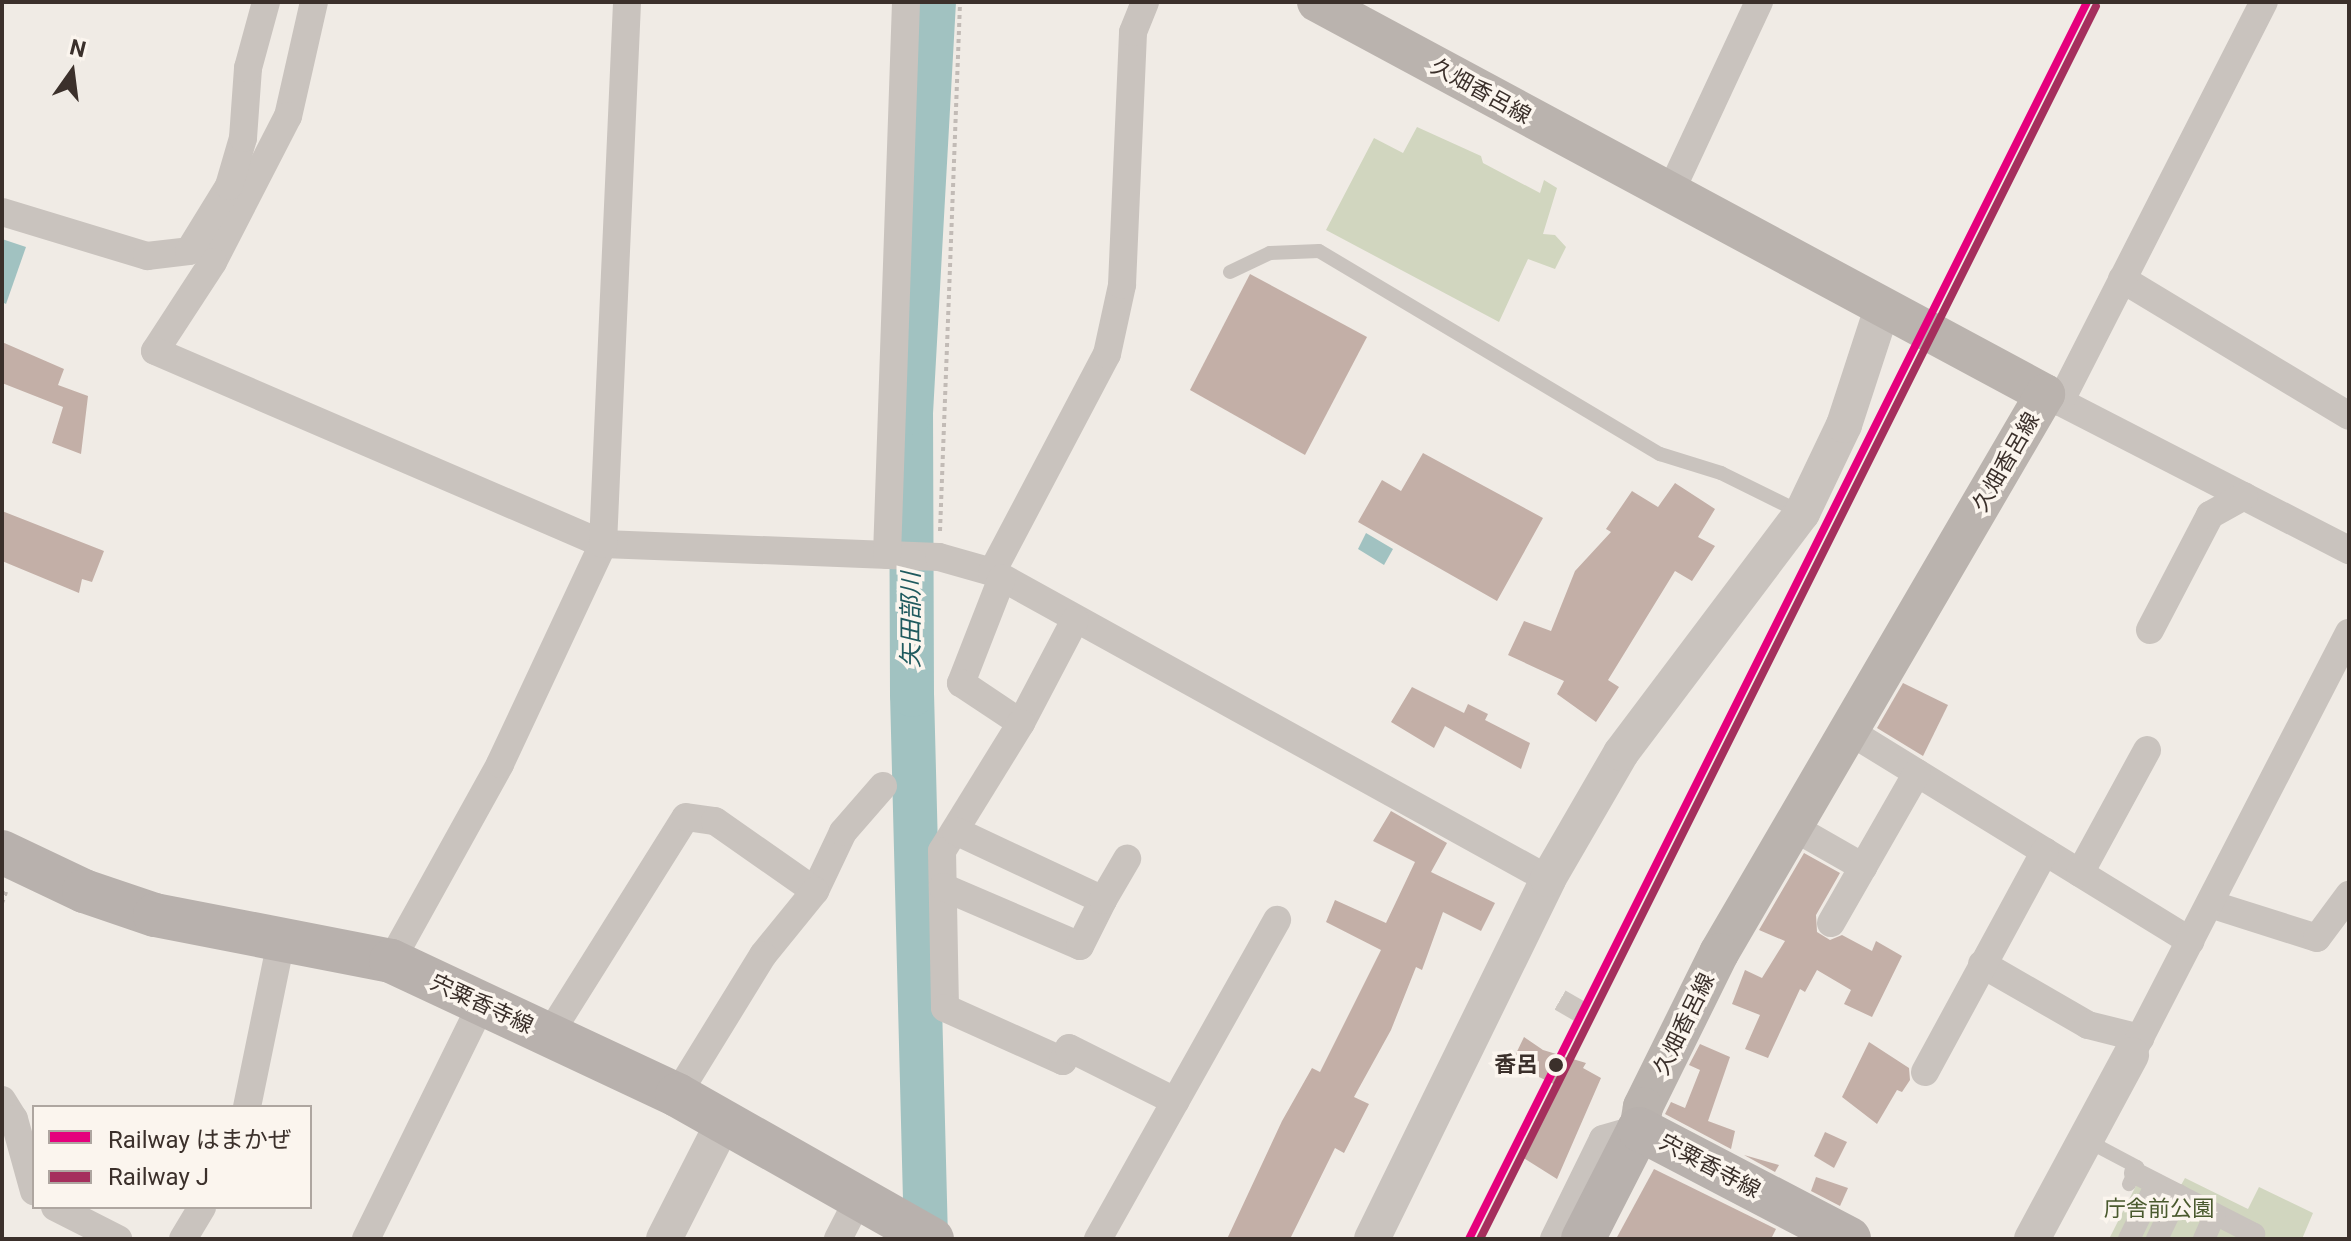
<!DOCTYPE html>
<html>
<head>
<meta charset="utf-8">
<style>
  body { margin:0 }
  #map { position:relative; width:2351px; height:1241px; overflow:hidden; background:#f0ebe5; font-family:Roboto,"Noto Sans JP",sans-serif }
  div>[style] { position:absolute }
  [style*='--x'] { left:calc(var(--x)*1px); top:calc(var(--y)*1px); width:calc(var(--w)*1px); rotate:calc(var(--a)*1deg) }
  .green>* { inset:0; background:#d1d6bf }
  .water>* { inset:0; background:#a1c2c1 }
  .river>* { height:44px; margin:-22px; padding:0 22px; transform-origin:22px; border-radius:22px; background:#a1c2c1 }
  .building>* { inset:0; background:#c3afa7 }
  .pedestrian-tunnel>* { height:22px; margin-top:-11px; transform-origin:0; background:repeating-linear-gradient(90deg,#ccc6c0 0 22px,transparent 0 33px) }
  .path>* { height:4px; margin-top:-2px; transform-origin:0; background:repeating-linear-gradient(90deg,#c2bbb6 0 4px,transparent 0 8px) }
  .service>* { height:14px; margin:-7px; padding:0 7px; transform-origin:7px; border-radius:7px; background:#c9c3be }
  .pedestrian>* { height:22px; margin:-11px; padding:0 11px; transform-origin:11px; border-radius:11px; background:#c9c3be }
  .minor>* { height:28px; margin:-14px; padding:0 14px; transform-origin:14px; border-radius:14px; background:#c9c3be }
  .tertiary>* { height:36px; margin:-18px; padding:0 18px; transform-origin:18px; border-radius:18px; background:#c9c3be }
  .secondary>* { height:40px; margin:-20px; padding:0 20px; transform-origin:20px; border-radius:20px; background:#bab3ae }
  .primary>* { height:44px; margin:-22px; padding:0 22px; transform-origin:22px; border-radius:22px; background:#b8b1ad }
  .rail-1>* { height:8px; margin:-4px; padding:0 4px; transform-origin:4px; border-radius:4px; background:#e5007d }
  .rail-2>* { height:8px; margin:-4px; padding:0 4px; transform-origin:4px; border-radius:4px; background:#a52f5d }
  .dots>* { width:22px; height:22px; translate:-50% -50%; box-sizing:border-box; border:4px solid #fbf5ee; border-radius:50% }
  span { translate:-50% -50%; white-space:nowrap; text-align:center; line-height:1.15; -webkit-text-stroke:7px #fbf5ee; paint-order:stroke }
  .street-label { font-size:22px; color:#3b302b }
  .stop-label { font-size:22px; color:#3b302b; font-weight:700 }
  .right { translate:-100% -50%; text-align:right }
  .park-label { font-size:22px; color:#4a5a2e }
  .water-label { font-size:24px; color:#1f5a5e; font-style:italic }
  .frame { position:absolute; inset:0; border:4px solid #3b302b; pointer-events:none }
  .legend { position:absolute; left:32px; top:1105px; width:280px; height:104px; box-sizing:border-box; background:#fbf5ee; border:2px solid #aea6a0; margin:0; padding:10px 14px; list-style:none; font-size:24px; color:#3b302b }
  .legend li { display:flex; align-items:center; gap:16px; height:40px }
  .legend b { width:40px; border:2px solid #aea6a0 }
  .north { position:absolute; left:32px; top:32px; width:80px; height:80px; -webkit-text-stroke:6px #fbf5ee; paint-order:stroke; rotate:14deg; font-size:22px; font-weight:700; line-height:32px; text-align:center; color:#3b302b }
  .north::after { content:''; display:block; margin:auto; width:28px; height:36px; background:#3b302b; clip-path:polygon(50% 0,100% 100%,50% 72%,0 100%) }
</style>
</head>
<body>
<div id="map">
  <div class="green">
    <i style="clip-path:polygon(1417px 127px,1481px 156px,1483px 163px,1540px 193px,1544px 180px,1557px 188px,1543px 234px,1555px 235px,1566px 247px,1555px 269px,1528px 259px,1499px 322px,1326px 230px,1374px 138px,1403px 153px)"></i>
    <i style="clip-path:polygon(2144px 1170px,2180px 1187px,2185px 1178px,2248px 1209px,2259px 1187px,2313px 1213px,2302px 1239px,2109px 1239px)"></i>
  </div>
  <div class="water">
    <i style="clip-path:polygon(2px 239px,26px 247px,6px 304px,2px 302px)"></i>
    <i style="clip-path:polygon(1366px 533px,1393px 549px,1384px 565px,1358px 549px)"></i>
  </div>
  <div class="river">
    <i style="--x:926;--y:1239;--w:544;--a:-91.47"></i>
    <i style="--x:912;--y:695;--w:282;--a:-90.2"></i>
    <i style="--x:911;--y:413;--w:412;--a:-86.8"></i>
  </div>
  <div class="building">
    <i style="clip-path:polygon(1250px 274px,1367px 337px,1305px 455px,1190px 390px)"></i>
    <i style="clip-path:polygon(2px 342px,64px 369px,58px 385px,88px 396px,81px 454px,52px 443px,63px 407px,2px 383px)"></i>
    <i style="clip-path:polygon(1423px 453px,1543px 518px,1497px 601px,1358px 522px,1382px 480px,1401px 491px)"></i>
    <i style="clip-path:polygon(1675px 483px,1715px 509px,1698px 537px,1715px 546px,1692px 581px,1675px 571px,1608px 680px,1619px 687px,1596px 722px,1557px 694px,1564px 681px,1508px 655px,1524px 621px,1551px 631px,1575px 571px,1611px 532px,1606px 529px,1632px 491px,1658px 507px)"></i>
    <i style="clip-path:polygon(2px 511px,104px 551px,92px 582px,82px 579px,79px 593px,2px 561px)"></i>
    <i style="clip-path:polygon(1903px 683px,1948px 705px,1923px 756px,1877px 728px)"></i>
    <i style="clip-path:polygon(1412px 687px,1464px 713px,1468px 704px,1488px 714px,1485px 720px,1530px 743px,1521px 769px,1445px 726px,1434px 748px,1391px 722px)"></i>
    <i style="clip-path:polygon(1391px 811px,1447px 843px,1431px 872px,1495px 903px,1481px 931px,1443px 912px,1422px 970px,1416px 967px,1391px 1030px,1354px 1097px,1369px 1104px,1344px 1153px,1335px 1148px,1290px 1239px,1227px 1239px,1282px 1121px,1312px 1068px,1320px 1072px,1381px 950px,1326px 922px,1335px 900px,1386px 923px,1415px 862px,1373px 841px)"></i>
    <i style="clip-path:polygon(1804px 853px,1840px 873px,1816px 915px,1817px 932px,1830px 940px,1842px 935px,1872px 951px,1876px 941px,1902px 956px,1872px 1017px,1844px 1004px,1851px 990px,1817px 970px,1805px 992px,1800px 989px,1768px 1058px,1745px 1049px,1760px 1015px,1732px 1004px,1745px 970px,1762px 978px,1785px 941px,1759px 930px)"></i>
    <i style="clip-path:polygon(1524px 1037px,1543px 1050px,1586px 1063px,1583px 1068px,1601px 1078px,1557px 1179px,1522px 1157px,1556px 1085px,1511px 1064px)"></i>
    <i style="clip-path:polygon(1869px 1042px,1909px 1068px,1910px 1080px,1902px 1092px,1897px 1090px,1877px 1124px,1842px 1097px)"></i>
    <i style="clip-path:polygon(1700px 1044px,1730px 1057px,1708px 1121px,1735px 1131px,1731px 1149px,1665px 1114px,1671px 1102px,1685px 1108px,1700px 1070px,1689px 1065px)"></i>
    <i style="clip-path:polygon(1825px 1132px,1847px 1142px,1834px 1168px,1814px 1156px)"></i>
    <i style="clip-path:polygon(1744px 1155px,1779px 1165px,1775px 1172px)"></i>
    <i style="clip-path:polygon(1654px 1169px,1776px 1229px,1771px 1239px,1616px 1239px)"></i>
    <i style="clip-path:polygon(1816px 1177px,1848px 1188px,1840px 1206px,1811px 1191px)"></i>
  </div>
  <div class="pedestrian-tunnel">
    <i style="--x:1560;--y:1000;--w:38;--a:30"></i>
  </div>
  <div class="path">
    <i style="--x:940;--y:531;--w:529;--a:-87.83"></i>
    <i style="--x:2;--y:903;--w:12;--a:-70"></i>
  </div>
  <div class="service">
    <i style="--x:1230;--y:272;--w:44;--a:-25.4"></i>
    <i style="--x:1270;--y:253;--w:49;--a:-2.3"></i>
    <i style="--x:1319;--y:251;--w:397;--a:30.8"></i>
    <i style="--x:1660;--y:454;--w:64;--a:17.3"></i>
    <i style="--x:1721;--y:473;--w:90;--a:26.3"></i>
    <i style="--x:2086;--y:1140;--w:58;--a:27.9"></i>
    <i style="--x:2137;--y:1167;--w:19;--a:115"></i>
  </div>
  <div class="pedestrian">
    <i style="--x:2135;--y:1173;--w:134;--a:27.1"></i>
    <i style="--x:2254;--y:1234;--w:5;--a:112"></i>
    <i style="--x:2129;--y:1239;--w:61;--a:-63.9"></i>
    <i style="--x:2157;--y:1239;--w:49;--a:-64.5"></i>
    <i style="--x:2204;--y:1239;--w:27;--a:-66"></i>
  </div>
  <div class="minor">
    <i style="--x:314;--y:2;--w:117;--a:102.8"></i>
    <i style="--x:288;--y:116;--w:164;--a:117.2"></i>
    <i style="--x:213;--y:262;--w:106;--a:123.1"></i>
    <i style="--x:155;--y:351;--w:488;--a:23.3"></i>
    <i style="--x:603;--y:544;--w:336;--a:2.2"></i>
    <i style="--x:939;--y:557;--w:55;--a:15.8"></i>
    <i style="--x:992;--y:572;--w:635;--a:28.91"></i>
    <i style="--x:1669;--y:195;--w:213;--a:-65"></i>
    <i style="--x:2;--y:212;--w:152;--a:16.9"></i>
    <i style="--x:147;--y:256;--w:42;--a:-6.8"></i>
    <i style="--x:189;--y:251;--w:76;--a:-58.4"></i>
    <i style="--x:229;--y:186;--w:50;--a:-73.7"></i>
    <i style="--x:243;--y:138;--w:70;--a:-85.9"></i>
    <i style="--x:248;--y:68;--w:68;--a:-74.7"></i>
    <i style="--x:2122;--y:279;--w:265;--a:31.1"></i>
    <i style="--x:2045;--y:394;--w:342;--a:27.2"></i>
    <i style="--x:2060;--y:402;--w:449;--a:-63"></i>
    <i style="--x:887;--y:555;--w:553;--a:-88.03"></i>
    <i style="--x:992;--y:572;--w:246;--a:-62.2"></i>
    <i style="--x:1107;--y:354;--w:71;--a:-77.7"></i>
    <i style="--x:1122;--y:285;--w:253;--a:-87.5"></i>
    <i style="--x:1133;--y:32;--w:32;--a:-68"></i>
    <i style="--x:1002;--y:578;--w:113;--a:111.3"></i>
    <i style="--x:961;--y:683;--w:72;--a:33.7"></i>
    <i style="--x:1075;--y:620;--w:116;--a:117.7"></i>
    <i style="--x:1021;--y:723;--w:150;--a:121.7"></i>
    <i style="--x:942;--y:851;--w:157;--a:88.9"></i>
    <i style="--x:945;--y:1008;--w:129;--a:24.2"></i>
    <i style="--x:1063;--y:1061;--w:14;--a:-65"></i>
    <i style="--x:1069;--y:1048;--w:119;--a:26.6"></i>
    <i style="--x:2150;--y:630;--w:130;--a:-62.4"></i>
    <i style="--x:2210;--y:515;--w:39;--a:-29"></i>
    <i style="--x:1849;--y:731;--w:401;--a:31.6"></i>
    <i style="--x:1793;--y:827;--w:81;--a:29.7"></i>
    <i style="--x:2080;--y:873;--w:140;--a:-61.4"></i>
    <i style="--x:943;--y:887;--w:149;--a:23.3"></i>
    <i style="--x:1080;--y:946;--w:51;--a:-63.4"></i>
    <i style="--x:1103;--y:900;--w:162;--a:-154.9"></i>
    <i style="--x:815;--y:891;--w:65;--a:-64.6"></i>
    <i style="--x:843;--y:832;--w:61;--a:-49"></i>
    <i style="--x:1103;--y:900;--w:48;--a:-59.7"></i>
    <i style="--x:2210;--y:904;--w:112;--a:17.6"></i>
    <i style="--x:2317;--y:938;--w:54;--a:-53.3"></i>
    <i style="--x:1831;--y:923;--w:173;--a:-60.2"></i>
    <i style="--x:391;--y:961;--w:225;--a:-61"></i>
    <i style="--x:500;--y:764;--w:243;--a:-64.9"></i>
    <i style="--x:603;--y:544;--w:543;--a:-87.46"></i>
    <i style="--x:1982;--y:964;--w:122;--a:29.9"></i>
    <i style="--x:2088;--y:1025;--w:54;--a:14"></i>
    <i style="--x:549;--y:1035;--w:257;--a:-57.9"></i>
    <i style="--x:686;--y:817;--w:29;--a:8"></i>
    <i style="--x:715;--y:821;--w:122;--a:35"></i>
    <i style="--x:815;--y:891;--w:82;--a:129.1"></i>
    <i style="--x:763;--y:955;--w:164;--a:121.6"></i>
    <i style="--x:2131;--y:1055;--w:475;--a:-62.7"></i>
    <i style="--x:1925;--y:1072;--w:251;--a:-61.5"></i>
    <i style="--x:2;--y:1100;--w:22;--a:58"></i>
    <i style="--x:14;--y:1119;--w:75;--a:74.5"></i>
    <i style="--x:247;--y:1107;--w:174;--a:-78.4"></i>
    <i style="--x:55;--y:1207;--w:71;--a:26.9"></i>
    <i style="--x:183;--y:1239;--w:37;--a:-59"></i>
    <i style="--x:366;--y:1239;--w:261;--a:-63.8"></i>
    <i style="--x:838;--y:1239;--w:48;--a:-62.9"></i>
    <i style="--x:1098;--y:1239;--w:366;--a:-60.7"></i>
    <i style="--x:1554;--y:1239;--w:111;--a:-63.9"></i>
    <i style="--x:1603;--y:1139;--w:37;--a:-16"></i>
  </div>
  <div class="tertiary">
    <i style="--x:664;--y:1239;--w:128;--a:-63"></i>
    <i style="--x:1372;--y:1239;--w:401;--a:-63.9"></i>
    <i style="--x:1548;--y:879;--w:146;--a:-59.9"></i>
    <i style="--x:1621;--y:753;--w:301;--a:-53"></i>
    <i style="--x:1802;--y:513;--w:98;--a:-64.5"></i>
    <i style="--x:1844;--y:425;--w:125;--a:-71.9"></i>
    <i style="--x:2032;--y:1239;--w:209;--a:-61.7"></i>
  </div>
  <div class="secondary">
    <i style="--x:1317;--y:2;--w:827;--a:28.3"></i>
    <i style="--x:2045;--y:394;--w:647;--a:120.25"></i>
    <i style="--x:1719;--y:953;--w:172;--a:116.3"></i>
    <i style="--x:1643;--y:1107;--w:22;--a:100"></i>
  </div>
  <div class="primary">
    <i style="--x:2;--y:852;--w:91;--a:25.4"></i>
    <i style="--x:84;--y:891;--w:75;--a:18.7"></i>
    <i style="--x:155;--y:915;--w:240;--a:11"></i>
    <i style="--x:391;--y:961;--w:316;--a:25.1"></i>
    <i style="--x:677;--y:1095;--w:293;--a:29.5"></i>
    <i style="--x:1583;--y:1239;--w:123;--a:-63"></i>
    <i style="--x:1639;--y:1129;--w:237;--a:27.6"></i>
  </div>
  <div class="rail-1">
    <i style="--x:1469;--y:1239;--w:1383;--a:-63.45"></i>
  </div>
  <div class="rail-2">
    <i style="--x:1480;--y:1239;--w:1378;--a:-63.45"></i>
  </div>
  <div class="dots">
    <i style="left:1556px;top:1065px;background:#3b302b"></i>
  </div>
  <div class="street-label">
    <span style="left:1481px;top:91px;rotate:29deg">久畑香呂線</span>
    <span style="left:2006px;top:462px;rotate:-60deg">久畑香呂線</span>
    <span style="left:482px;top:1004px;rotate:25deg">宍粟香寺線</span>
    <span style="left:1684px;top:1024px;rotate:-64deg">久畑香呂線</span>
    <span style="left:1710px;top:1166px;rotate:28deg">宍粟香寺線</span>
  </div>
  <div class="stop-label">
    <span class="right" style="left:1538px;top:1065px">香呂</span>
  </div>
  <div class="park-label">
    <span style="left:2159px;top:1209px">庁舎前公園</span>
  </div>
  <div class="water-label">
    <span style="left:912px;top:620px;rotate:-90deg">矢田部川</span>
  </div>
  <div class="frame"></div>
  <ul class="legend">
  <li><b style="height:10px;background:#e5007d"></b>Railway はまかぜ</li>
  <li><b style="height:10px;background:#a52f5d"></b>Railway J</li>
  </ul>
  <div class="north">N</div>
</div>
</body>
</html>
